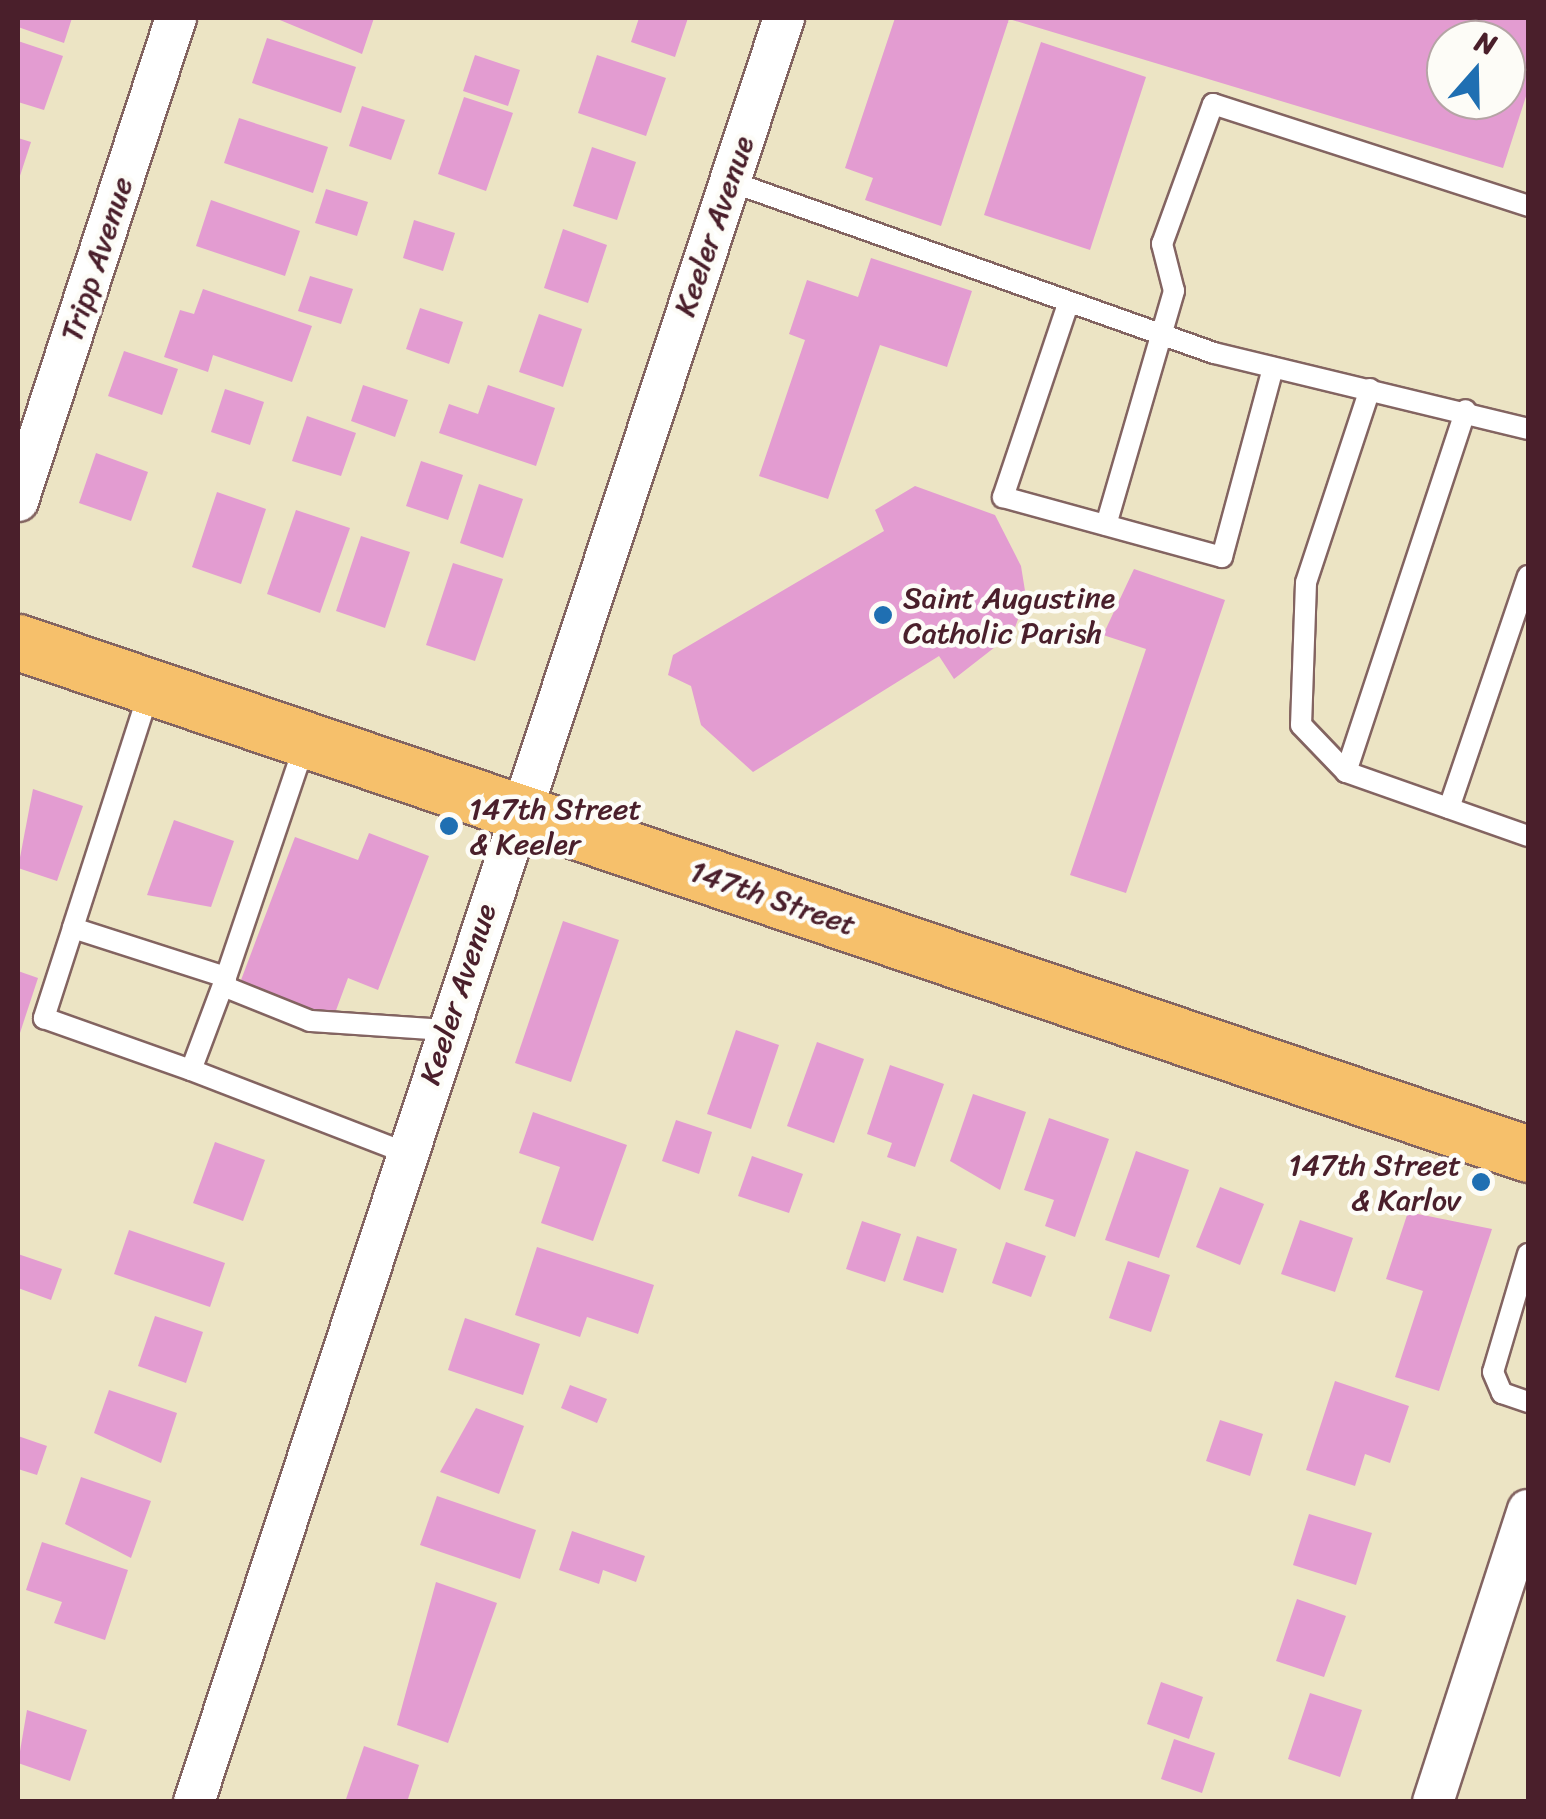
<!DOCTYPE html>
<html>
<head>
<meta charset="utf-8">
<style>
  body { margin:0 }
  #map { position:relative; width:1546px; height:1819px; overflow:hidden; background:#ece4c4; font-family:Sriracha,sans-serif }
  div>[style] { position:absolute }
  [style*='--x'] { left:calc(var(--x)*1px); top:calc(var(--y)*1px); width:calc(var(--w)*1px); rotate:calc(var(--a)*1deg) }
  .building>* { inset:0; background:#e39cd1 }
  .roads { filter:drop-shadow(2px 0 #836461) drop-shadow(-2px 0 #836461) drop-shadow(0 2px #836461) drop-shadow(0 -2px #836461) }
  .service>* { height:20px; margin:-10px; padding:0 10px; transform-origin:10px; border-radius:10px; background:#fff }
  .minor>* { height:40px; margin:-20px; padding:0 20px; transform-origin:20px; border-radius:20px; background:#fff }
  .primary>* { height:55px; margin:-27.5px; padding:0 27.5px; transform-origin:27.5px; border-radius:27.5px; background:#f6c06b }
  .dots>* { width:28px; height:28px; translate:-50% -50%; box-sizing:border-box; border:5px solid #fdfcf7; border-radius:50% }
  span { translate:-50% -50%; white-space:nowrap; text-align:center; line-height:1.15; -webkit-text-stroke:9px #fdfcf7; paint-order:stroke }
  .street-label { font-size:30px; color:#4a1f2b }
  .poi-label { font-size:30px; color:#4a1f2b }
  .left { translate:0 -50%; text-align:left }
  .right { translate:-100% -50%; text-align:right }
  .frame { position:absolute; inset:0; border:20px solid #4a1f2b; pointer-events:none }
  .north { position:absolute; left:1426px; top:20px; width:100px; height:100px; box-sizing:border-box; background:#fdfcf7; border:2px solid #b5a4a5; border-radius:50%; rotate:20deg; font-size:28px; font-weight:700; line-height:40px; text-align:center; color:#4a1f2b }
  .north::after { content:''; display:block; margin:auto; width:35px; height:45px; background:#1f6fb2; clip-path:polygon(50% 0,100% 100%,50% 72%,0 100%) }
</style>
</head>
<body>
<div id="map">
  <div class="building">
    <i style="clip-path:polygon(18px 18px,72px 18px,64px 43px,18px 27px)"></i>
    <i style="clip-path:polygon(275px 18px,374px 18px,362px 54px)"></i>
    <i style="clip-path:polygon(639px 18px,688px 18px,675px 57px,631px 42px)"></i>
    <i style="clip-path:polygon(evenodd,895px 18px,1528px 18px,1528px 90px,1503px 168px,1009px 19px,941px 226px,865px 200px,873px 178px,845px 168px,895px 18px,1446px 40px,1506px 40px,1506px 100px,1446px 100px,1446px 40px)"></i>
    <i style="clip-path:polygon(267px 38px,356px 67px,341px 113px,252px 83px)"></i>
    <i style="clip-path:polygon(18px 41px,63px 56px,44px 110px,18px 102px)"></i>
    <i style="clip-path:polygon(1041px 42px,1146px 77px,1090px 250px,984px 215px)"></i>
    <i style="clip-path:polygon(475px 55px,520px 70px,508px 106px,463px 91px)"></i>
    <i style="clip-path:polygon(597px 55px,666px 78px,646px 136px,578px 113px)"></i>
    <i style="clip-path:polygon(464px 97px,513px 113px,486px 191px,438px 174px)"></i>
    <i style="clip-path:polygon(362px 106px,405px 120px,391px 160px,349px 146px)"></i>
    <i style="clip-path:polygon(239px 118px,328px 147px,313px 193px,224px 163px)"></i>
    <i style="clip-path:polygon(18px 138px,31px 142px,18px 182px)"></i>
    <i style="clip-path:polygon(592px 147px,636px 162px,617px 220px,573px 206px)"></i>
    <i style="clip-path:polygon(326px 189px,368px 202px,357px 236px,315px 223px)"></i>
    <i style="clip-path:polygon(211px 200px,300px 231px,285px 276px,196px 246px)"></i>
    <i style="clip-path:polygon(414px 220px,455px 233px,443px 271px,403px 258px)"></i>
    <i style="clip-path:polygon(563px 229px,607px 245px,588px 303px,544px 288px)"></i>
    <i style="clip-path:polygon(871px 258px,972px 291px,947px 367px,880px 345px,828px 499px,759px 476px,805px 340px,789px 334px,807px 280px,858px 297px)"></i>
    <i style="clip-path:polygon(310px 276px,353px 289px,341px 324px,298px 311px)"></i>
    <i style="clip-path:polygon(203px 289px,312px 326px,292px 382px,213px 355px,208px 372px,164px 357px,180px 310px,194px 314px)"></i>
    <i style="clip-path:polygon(420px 308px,463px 322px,449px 364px,406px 349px)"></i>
    <i style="clip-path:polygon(539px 314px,582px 329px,563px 387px,519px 372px)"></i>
    <i style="clip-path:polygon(124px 351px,178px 369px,162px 415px,108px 396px)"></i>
    <i style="clip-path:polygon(363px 385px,408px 400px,395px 437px,351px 421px)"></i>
    <i style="clip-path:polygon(488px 385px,555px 408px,536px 466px,439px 433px,449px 404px,478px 414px)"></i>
    <i style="clip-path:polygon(225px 389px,264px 402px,250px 445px,211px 432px)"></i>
    <i style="clip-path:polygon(307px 416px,356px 433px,341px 476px,292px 461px)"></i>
    <i style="clip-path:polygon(96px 453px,148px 472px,131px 521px,79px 503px)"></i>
    <i style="clip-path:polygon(421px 461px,463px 475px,448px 520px,406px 506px)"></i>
    <i style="clip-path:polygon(479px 484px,523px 499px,503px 558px,460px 543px)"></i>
    <i style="clip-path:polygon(915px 486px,995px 515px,1021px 566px,1026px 597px,1013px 633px,954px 679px,939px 656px,753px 772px,701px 725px,691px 686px,668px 675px,673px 655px,884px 531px,875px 510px)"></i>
    <i style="clip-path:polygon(217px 492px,266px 509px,241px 584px,192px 567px)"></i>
    <i style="clip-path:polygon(296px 510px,350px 528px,320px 613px,267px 594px)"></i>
    <i style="clip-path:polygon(361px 536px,410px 552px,385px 628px,336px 611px)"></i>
    <i style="clip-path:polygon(453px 563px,503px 579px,475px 661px,426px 645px)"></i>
    <i style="clip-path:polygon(1134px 569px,1225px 600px,1126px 893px,1070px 875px,1146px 649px,1103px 635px)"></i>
    <i style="clip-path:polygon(33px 789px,83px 806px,57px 881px,18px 868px)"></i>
    <i style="clip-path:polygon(174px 820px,234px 841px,211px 907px,147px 895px)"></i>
    <i style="clip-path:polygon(369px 833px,429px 856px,378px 990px,348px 978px,331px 1024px,238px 988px,295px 837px,358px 860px)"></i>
    <i style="clip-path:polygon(563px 921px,619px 940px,571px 1082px,515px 1063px)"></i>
    <i style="clip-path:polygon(18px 971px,38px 978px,18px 1039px)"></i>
    <i style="clip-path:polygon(736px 1030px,779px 1045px,751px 1129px,707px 1114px)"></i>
    <i style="clip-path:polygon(817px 1042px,864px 1059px,834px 1143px,787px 1126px)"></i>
    <i style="clip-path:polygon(890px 1065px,944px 1084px,915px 1167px,887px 1157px,892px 1143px,867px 1134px)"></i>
    <i style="clip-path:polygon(973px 1094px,1026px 1112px,1000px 1190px,950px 1161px)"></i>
    <i style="clip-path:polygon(533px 1112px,627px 1145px,593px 1241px,541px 1223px,560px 1167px,519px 1153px)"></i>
    <i style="clip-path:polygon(1049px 1118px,1109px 1139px,1075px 1237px,1045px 1226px,1054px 1200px,1024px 1190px)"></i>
    <i style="clip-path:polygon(676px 1120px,712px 1132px,699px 1174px,662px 1161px)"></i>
    <i style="clip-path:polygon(215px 1142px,265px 1160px,243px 1221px,193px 1203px)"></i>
    <i style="clip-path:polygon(1136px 1151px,1189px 1170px,1159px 1258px,1105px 1240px)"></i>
    <i style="clip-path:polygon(752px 1156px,803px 1174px,789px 1213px,738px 1196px)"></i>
    <i style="clip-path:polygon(1220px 1187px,1264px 1204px,1240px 1265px,1196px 1247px)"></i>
    <i style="clip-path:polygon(1408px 1212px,1492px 1229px,1439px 1391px,1395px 1377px,1423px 1291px,1386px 1279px)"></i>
    <i style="clip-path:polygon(1300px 1220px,1353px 1238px,1335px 1292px,1281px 1274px)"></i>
    <i style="clip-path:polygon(862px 1221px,901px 1234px,885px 1282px,846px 1269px)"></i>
    <i style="clip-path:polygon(129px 1230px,225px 1263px,210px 1307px,114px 1274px)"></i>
    <i style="clip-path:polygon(917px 1236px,957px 1249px,943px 1293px,903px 1280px)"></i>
    <i style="clip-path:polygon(1006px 1242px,1046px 1256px,1031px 1297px,992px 1283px)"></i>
    <i style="clip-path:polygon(537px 1247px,654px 1285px,638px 1334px,587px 1317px,580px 1337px,515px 1315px)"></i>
    <i style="clip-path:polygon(18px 1254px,62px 1269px,51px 1300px,18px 1288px)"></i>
    <i style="clip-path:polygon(1128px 1261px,1170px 1275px,1151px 1332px,1109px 1318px)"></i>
    <i style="clip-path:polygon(155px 1316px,203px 1332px,186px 1383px,138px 1366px)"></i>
    <i style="clip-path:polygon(465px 1318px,540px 1344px,523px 1395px,448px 1370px)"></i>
    <i style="clip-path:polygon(1335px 1381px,1409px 1406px,1390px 1463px,1365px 1454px,1355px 1486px,1306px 1470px)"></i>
    <i style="clip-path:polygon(570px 1385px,607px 1399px,597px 1423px,561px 1408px)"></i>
    <i style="clip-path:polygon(109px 1390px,177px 1413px,161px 1463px,94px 1433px)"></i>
    <i style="clip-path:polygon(476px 1408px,524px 1426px,499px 1494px,440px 1472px)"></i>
    <i style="clip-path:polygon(1220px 1420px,1263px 1434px,1250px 1476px,1206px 1461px)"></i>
    <i style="clip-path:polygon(18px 1436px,47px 1446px,37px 1475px,18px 1469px)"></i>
    <i style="clip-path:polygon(81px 1477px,151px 1501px,131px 1558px,65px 1524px)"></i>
    <i style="clip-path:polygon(437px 1496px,536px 1530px,520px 1579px,420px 1545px)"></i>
    <i style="clip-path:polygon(1309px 1514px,1372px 1533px,1356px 1585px,1293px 1565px)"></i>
    <i style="clip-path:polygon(572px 1531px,645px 1556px,636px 1582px,603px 1570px,599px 1584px,559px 1570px)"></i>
    <i style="clip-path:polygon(42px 1542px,128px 1570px,105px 1640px,54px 1623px,62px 1602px,26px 1590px)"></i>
    <i style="clip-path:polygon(436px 1582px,497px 1603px,448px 1743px,397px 1725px)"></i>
    <i style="clip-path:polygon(1297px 1599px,1346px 1616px,1324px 1677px,1276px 1661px)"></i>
    <i style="clip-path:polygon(1161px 1682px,1203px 1697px,1189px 1739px,1147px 1724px)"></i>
    <i style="clip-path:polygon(1310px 1693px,1362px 1710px,1340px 1777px,1288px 1759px)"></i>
    <i style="clip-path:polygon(27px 1710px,87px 1730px,70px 1781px,18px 1763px)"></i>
    <i style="clip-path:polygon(1174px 1739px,1215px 1753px,1202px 1793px,1161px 1779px)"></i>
    <i style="clip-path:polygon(364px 1746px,419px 1765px,407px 1802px,345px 1802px)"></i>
  </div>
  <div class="roads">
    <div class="service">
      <i style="--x:729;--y:181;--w:515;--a:19.53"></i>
      <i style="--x:1214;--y:353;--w:323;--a:13.6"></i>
      <i style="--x:1068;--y:304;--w:204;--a:108.6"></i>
      <i style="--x:1003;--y:497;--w:227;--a:15.3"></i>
      <i style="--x:1222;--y:557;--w:196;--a:-74.9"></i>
      <i style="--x:1370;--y:389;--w:204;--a:108.3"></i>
      <i style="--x:1306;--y:583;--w:142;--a:92"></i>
      <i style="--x:1301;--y:725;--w:65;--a:46.2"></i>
      <i style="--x:1346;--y:772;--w:193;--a:19.4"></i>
      <i style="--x:1106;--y:525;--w:244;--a:-73.8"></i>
      <i style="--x:1174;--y:291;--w:49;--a:-104.3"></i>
      <i style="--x:1162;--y:244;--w:149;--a:-70"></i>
      <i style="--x:1213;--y:104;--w:331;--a:17.9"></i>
      <i style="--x:150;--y:689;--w:251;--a:107.9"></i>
      <i style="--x:73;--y:928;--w:161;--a:17.8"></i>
      <i style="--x:226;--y:977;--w:249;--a:-71.3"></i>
      <i style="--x:1346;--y:772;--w:381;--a:-71.7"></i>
      <i style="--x:1449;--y:808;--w:245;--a:-71.2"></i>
      <i style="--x:73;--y:928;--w:95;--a:107.9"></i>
      <i style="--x:44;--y:1018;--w:156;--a:19.5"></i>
      <i style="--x:226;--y:977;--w:99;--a:110.6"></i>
      <i style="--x:191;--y:1070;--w:230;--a:21.1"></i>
      <i style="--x:223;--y:986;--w:94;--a:21.9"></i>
      <i style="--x:310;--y:1021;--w:137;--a:3.8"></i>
      <i style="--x:1528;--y:1254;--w:123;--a:106.5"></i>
      <i style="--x:1493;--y:1372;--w:23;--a:67"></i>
      <i style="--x:1502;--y:1393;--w:28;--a:19"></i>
    </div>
    <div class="minor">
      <i style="--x:18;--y:501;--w:508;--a:-71.89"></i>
      <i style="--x:194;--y:1802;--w:1879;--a:-71.7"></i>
      <i style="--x:1433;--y:1802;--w:307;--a:-72"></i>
    </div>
    <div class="primary">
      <i style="--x:18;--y:642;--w:1594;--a:18.73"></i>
    </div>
  </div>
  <div class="dots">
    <i style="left:883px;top:615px;background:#1f6fb2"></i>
    <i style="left:449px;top:826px;background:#1f6fb2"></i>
    <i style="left:1481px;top:1182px;background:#1f6fb2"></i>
  </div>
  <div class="street-label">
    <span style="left:714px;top:226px;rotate:-71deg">Keeler Avenue</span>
    <span style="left:97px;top:259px;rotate:-72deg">Tripp Avenue</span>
    <span style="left:773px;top:898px;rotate:19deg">147th Street</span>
    <span style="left:458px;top:994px;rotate:-72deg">Keeler Avenue</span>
  </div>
  <div class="poi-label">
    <span class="left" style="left:903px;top:615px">Saint Augustine<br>Catholic Parish</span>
    <span class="left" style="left:469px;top:826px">147th Street<br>&amp; Keeler</span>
    <span class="right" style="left:1461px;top:1182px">147th Street<br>&amp; Karlov</span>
  </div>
  <div class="frame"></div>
  <div class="north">N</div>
</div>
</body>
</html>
